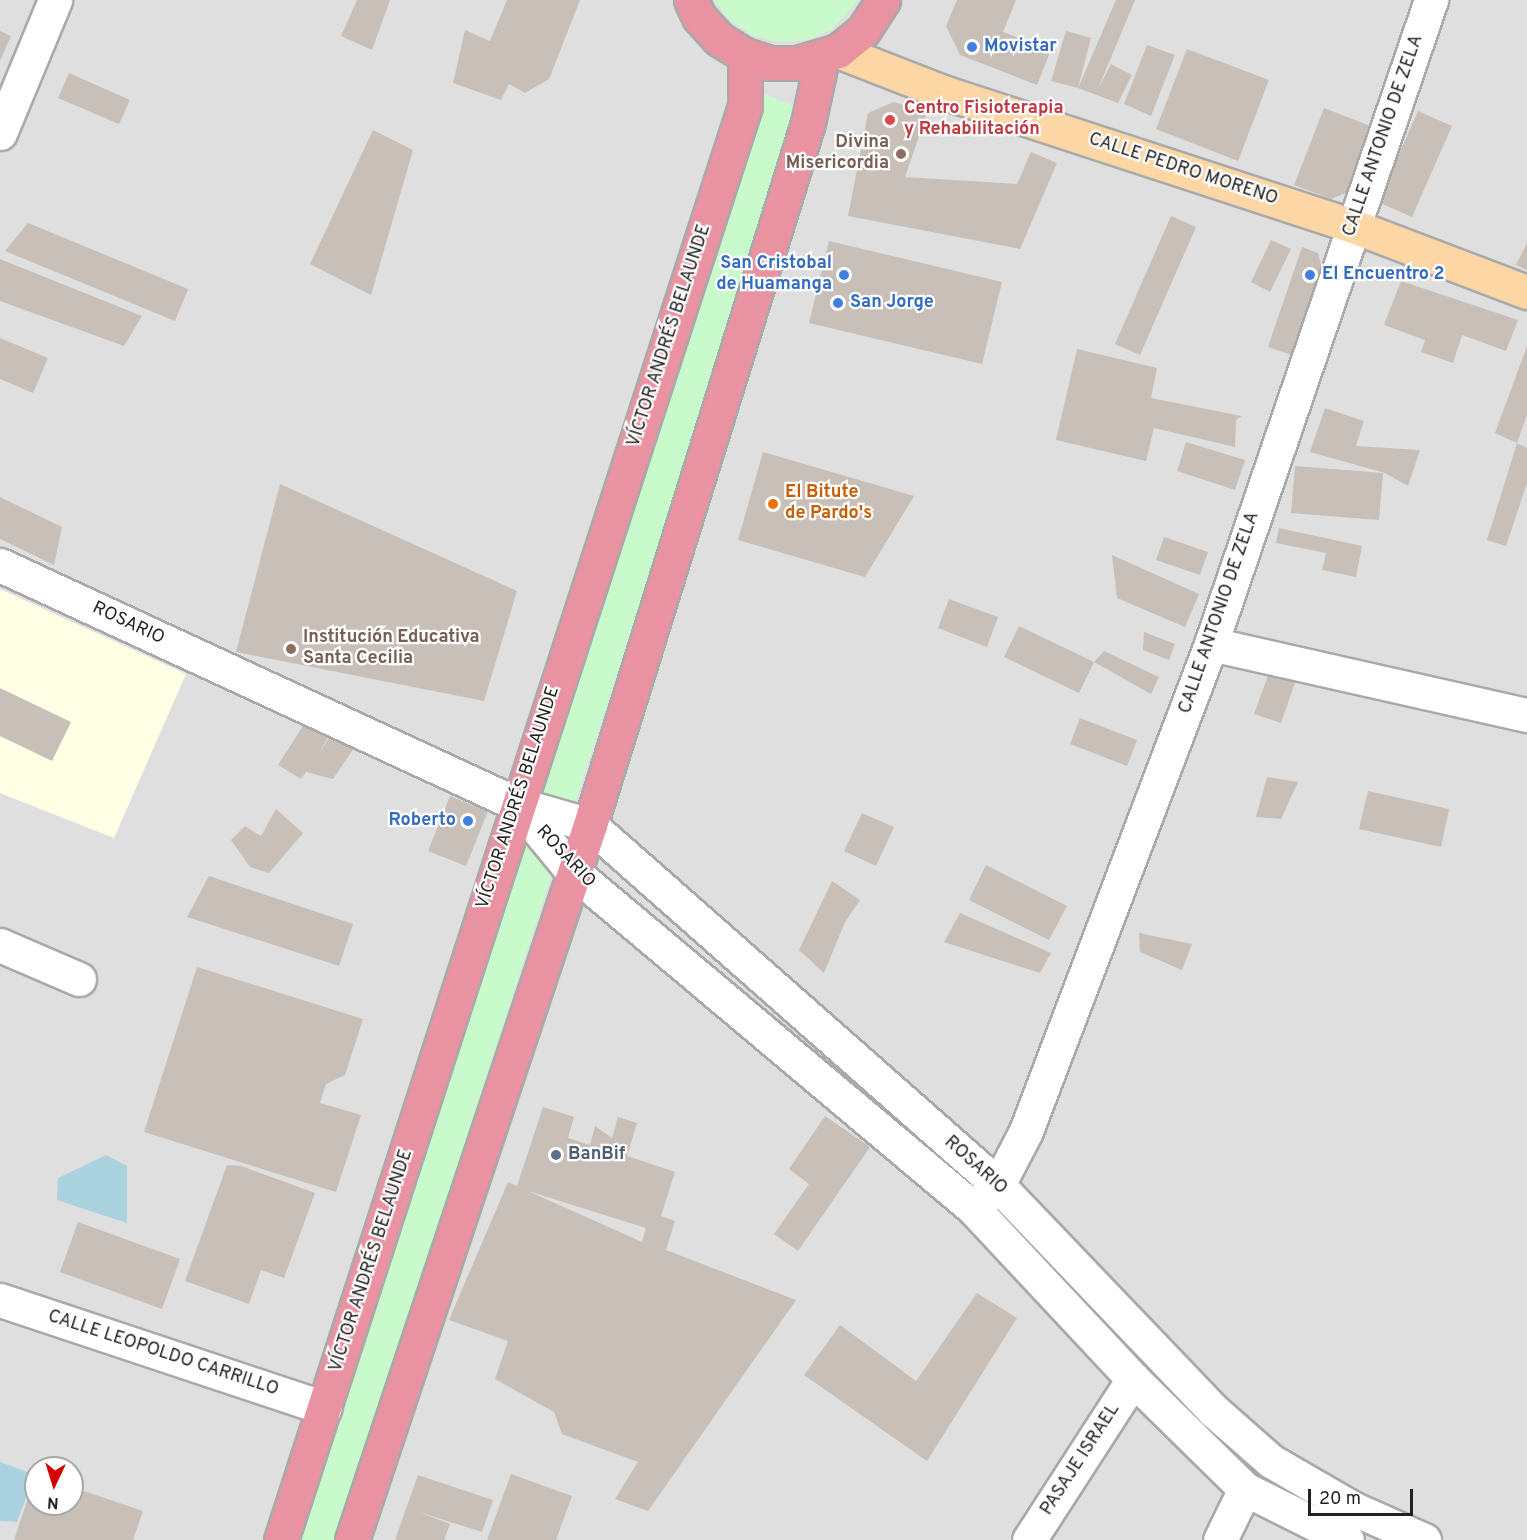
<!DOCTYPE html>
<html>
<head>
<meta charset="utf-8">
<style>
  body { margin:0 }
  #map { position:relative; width:1527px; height:1540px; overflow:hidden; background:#f2efe9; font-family:Overpass,sans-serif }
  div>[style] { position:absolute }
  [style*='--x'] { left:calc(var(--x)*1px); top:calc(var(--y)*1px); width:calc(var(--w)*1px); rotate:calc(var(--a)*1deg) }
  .residential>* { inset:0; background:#e0dfdf }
  .education>* { inset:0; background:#ffffe5 }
  .park>* { inset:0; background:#c8facc }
  .water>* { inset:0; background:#aad3df }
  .building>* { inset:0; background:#c7bfb8 }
  .roads { filter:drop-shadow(2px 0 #a9a9a9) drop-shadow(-2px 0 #a9a9a9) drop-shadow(0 2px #a9a9a9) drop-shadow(0 -2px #a9a9a9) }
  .minor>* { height:33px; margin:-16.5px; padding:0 16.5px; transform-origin:16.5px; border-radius:16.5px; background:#fff }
  .major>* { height:33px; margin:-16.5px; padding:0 16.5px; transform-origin:16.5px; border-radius:16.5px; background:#fcd6a4 }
  .highway>* { height:33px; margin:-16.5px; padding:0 16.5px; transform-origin:16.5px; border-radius:16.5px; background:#e892a2 }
  .dots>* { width:16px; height:16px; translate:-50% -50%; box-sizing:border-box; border:3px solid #fff; border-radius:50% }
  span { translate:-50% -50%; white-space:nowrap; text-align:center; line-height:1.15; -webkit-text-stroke:4.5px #fff; paint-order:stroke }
  .shop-label { font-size:18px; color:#366cbe; font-weight:700 }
  .left { translate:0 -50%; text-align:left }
  .right { translate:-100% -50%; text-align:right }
  .health-label { font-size:18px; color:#be3a42; font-weight:700 }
  .street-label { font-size:18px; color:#222 }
  .education-label { font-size:18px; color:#785e54; font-weight:700 }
  .food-label { font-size:18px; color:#c56008; font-weight:700 }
  .service-label { font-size:18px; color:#4e5e75; font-weight:700 }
  .north { position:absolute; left:24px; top:1456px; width:60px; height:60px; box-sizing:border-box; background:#fff; border:2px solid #a7a7a7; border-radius:50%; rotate:184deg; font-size:16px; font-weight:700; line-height:24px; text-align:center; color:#222 }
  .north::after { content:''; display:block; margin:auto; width:21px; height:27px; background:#d40000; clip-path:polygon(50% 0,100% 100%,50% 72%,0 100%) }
  .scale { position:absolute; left:1308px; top:1489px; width:105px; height:27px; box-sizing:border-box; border:3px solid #222; border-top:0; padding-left:8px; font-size:18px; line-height:21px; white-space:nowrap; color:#222; -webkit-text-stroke:4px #fff; paint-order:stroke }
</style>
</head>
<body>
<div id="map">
  <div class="residential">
    <i style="clip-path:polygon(evenodd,0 0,1527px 0,1527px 1540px,0 1540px,0 0,36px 1468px,72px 1468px,72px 1504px,36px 1504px,36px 1468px)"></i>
  </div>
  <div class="education">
    <i style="clip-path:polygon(0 589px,186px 674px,114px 838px,0 793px)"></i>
  </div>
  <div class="park">
    <i style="clip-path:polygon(714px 0,858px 0,832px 29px,808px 40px,781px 42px,754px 36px,731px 21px)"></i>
    <i style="clip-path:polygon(757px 91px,800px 109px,336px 1540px,277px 1540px)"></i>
  </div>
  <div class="water">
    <i style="clip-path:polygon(106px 1155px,127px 1166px,127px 1223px,57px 1200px,58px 1178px)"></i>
    <i style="clip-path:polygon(0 1462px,35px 1475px,17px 1522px,0 1521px)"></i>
  </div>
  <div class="building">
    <i style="clip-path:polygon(357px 0,390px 0,372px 50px,341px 36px)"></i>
    <i style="clip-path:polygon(507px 0,580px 0,549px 79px,525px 93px,509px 84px,501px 100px,453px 83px,465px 30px,490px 41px)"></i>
    <i style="clip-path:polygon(957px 0,1016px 0,1003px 32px,1051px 50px,1037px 85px,960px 55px,946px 26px)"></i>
    <i style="clip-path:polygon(1116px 0,1135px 0,1098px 89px,1111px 64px,1132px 75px,1118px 103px,1078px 88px)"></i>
    <i style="clip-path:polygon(0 31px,11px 36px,0 61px)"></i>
    <i style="clip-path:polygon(1066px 31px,1091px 38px,1078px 88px,1051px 81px)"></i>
    <i style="clip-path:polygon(1147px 45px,1175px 55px,1151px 116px,1124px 104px)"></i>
    <i style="clip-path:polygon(1187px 49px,1269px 80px,1238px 161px,1156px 129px)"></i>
    <i style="clip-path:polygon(69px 73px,130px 100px,119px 124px,58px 98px)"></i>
    <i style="clip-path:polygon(894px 102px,927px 113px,905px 177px,1017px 184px,1031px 152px,1057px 163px,1020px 249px,848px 216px,868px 113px)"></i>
    <i style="clip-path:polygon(1324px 108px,1373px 127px,1348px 192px,1331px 199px,1294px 185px)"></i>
    <i style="clip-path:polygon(1418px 111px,1452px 126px,1412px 217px,1378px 202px)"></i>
    <i style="clip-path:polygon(373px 130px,413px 150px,371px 295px,310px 264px)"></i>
    <i style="clip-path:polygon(1171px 216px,1196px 227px,1140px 355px,1115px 344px)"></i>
    <i style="clip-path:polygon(28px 223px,188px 289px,175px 321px,5px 251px)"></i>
    <i style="clip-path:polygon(1271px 240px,1291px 249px,1270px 292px,1251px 282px)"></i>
    <i style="clip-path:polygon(829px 241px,1002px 282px,982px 364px,809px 323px)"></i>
    <i style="clip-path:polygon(1527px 243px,1527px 270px,1516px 265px)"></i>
    <i style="clip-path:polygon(1302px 247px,1318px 253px,1326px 283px,1301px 358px,1268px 347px)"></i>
    <i style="clip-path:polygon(0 259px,142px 316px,124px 346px,0 301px)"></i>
    <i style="clip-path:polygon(1401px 281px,1518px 320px,1506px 351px,1462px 335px,1453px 363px,1421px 352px,1425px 340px,1384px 325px)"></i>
    <i style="clip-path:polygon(0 338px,48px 358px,33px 393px,0 379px)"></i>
    <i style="clip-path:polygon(1527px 346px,1527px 415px,1517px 443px,1495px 433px)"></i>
    <i style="clip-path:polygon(1077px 349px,1157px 368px,1151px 398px,1242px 416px,1236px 420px,1235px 447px,1154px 428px,1146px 461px,1056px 440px)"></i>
    <i style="clip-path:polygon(1325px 408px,1364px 421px,1356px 446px,1420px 450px,1408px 486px,1385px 473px,1310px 452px)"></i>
    <i style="clip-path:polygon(1186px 442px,1245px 460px,1235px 490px,1177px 471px)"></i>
    <i style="clip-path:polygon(1517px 443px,1527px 448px,1527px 483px,1506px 546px,1487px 540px)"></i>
    <i style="clip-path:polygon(763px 452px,914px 496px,865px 577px,738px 540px)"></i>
    <i style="clip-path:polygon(1295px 466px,1383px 473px,1379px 520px,1291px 513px)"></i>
    <i style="clip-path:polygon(280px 484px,517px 591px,484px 701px,236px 652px)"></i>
    <i style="clip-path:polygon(0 497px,62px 527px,54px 565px,0 539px)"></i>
    <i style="clip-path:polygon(1279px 528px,1362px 546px,1356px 577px,1322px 570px,1326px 553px,1276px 543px)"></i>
    <i style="clip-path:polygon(1164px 537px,1208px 552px,1200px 575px,1156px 560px)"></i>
    <i style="clip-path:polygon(1112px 555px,1199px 594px,1185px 627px,1117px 598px)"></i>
    <i style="clip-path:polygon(949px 599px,998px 617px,987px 647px,938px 628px)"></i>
    <i style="clip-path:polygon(1019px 626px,1094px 662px,1079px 693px,1004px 657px)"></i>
    <i style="clip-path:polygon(1144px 632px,1175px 644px,1169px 660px,1143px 650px)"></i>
    <i style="clip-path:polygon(1104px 651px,1159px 677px,1151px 694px,1094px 662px)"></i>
    <i style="clip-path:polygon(1270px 670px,1296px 680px,1281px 723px,1254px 714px)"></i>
    <i style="clip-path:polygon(0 688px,71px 722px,52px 761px,0 736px)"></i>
    <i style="clip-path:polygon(1080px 718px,1137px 740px,1127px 766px,1070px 744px)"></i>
    <i style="clip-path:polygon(305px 723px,328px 737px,318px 755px,334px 730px,356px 745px,333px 779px,306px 772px,301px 779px,278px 765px)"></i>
    <i style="clip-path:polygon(1267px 777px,1298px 782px,1281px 819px,1256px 817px)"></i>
    <i style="clip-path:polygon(1368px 791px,1449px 809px,1441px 847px,1359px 829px)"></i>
    <i style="clip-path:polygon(450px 796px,488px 811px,466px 866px,428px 851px)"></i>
    <i style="clip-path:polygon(276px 809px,303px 833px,269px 873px,250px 867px,231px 840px,245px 826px,261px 836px)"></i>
    <i style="clip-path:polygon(862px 813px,894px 827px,876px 866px,844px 851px)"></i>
    <i style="clip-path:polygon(986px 865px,1067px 906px,1049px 940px,969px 900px)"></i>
    <i style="clip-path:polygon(209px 876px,353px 924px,339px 966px,187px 917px)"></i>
    <i style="clip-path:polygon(832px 881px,860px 900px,845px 922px,824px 973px,799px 950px)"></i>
    <i style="clip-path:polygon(960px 913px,1051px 953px,1040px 973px,944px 942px)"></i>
    <i style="clip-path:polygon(1139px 933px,1192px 944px,1182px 970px,1140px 952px)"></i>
    <i style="clip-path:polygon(197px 967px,363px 1019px,345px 1075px,326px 1084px,320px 1103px,361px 1115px,336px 1192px,144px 1132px)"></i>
    <i style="clip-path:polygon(evenodd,543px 1107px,574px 1117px,568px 1138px,590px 1145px,595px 1126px,612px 1138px,618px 1117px,637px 1123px,627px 1156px,675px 1172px,661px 1216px,675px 1221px,666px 1250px,796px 1300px,648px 1511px,615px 1499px,638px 1462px,562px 1434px,554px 1412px,495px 1379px,508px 1341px,449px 1320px,508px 1182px,517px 1186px,543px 1107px,528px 1191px,646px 1228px,642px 1242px,528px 1191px)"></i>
    <i style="clip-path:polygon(825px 1116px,870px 1147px,798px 1251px,774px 1234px,809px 1184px,789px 1169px)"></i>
    <i style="clip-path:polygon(227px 1165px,241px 1166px,315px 1193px,284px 1278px,261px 1270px,249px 1304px,185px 1281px)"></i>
    <i style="clip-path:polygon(78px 1222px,180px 1259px,162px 1309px,60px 1272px)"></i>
    <i style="clip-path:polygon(977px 1293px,1017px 1318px,927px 1461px,804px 1375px,840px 1325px,916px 1381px)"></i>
    <i style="clip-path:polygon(36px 1474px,36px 1504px,72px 1504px,72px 1487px,143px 1511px,133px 1540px,14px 1540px)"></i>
    <i style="clip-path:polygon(511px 1474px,572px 1496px,556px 1540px,487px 1540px)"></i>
    <i style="clip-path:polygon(418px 1475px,493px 1500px,482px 1532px,419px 1512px,450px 1524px,444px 1540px,395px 1540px)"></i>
  </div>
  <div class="roads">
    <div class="minor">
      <i style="--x:0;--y:133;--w:144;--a:-67.5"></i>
      <i style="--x:0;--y:565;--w:570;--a:24.81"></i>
      <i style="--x:517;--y:804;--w:76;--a:16"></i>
      <i style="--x:590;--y:825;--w:544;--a:41.42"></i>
      <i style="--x:998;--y:1185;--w:311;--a:46.3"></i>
      <i style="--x:1213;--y:1410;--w:77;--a:41.3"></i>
      <i style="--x:1271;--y:1461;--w:94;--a:30.1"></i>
      <i style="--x:1352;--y:1508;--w:79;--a:24"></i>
      <i style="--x:1211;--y:644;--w:324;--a:12.7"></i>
      <i style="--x:517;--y:804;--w:87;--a:50.6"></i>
      <i style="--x:572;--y:871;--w:524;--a:40.04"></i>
      <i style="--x:973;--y:1208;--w:234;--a:46.9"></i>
      <i style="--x:1133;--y:1379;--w:157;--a:44.5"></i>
      <i style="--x:1245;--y:1489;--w:114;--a:26.6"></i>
      <i style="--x:0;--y:945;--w:86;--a:23.3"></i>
      <i style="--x:973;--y:1208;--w:34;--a:-43"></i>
      <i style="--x:998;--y:1185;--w:61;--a:-62.6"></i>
      <i style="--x:1026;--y:1131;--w:521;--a:-69.2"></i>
      <i style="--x:1211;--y:644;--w:681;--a:-71.14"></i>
      <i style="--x:0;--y:1300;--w:342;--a:18.4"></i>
      <i style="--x:1029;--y:1540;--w:192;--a:-57.1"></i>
      <i style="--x:1220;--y:1540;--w:57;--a:-63.9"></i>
    </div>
    <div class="major">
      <i style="--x:838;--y:51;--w:113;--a:21.3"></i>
      <i style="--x:943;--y:92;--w:431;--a:18.1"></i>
      <i style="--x:1353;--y:226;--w:186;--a:20.8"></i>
    </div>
    <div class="highway">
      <i style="--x:691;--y:0;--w:19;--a:65"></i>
      <i style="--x:699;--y:17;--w:30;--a:48"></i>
      <i style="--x:719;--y:39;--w:31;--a:32"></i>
      <i style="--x:745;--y:55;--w:26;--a:18"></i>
      <i style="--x:770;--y:63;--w:27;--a:0"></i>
      <i style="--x:797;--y:63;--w:43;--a:-16.3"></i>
      <i style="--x:838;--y:51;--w:32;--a:-39"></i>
      <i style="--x:863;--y:31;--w:37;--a:-57"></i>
      <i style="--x:281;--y:1540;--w:1507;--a:-72.07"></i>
      <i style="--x:745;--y:106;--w:51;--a:-90"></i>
      <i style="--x:352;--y:1540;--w:754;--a:-71.59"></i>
      <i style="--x:590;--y:825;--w:735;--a:-72.75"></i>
      <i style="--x:808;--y:123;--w:66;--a:-77.8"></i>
    </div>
  </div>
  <div class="dots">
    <i style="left:972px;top:47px;background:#3f7fe0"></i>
    <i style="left:890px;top:120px;background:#e0444e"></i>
    <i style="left:901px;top:154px;background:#8d6e63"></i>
    <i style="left:844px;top:275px;background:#3f7fe0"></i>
    <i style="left:1310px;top:275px;background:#3f7fe0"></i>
    <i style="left:838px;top:303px;background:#3f7fe0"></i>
    <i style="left:773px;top:504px;background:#e8710a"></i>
    <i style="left:291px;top:649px;background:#8d6e63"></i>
    <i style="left:468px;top:821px;background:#3f7fe0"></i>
    <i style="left:556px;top:1155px;background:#5c6f8a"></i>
  </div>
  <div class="shop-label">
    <span class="left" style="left:984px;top:47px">Movistar</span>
    <span class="right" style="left:832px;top:275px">San Cristobal<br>de Huamanga</span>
    <span class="left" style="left:1322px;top:275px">El Encuentro 2</span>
    <span class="left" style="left:850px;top:303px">San Jorge</span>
    <span class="right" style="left:456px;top:821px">Roberto</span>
  </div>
  <div class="health-label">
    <span class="left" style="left:904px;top:120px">Centro Fisioterapia<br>y Rehabilitación</span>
  </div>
  <div class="street-label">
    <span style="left:1384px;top:136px;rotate:-71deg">CALLE ANTONIO DE ZELA</span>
    <span style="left:1183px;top:170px;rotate:18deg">CALLE PEDRO MORENO</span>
    <span style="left:670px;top:336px;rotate:-72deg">VÍCTOR ANDRÉS BELAUNDE</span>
    <span style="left:1220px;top:613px;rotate:-71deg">CALLE ANTONIO DE ZELA</span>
    <span style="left:128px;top:624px;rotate:25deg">ROSARIO</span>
    <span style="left:519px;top:798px;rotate:-72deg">VÍCTOR ANDRÉS BELAUNDE</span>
    <span style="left:565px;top:857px;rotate:47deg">ROSARIO</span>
    <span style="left:975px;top:1166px;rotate:42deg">ROSARIO</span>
    <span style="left:372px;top:1261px;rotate:-72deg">VÍCTOR ANDRÉS BELAUNDE</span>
    <span style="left:163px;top:1354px;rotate:18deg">CALLE LEOPOLDO CARRILLO</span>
    <span style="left:1081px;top:1460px;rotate:-57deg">PASAJE ISRAEL</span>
  </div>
  <div class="education-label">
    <span class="right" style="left:889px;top:154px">Divina<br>Misericordia</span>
    <span class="left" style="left:303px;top:649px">Institución Educativa<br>Santa Cecilia</span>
  </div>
  <div class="food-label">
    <span class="left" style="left:785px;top:504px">El Bitute<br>de Pardo's</span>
  </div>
  <div class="service-label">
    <span class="left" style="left:568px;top:1155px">BanBif</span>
  </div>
  <div class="north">N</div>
  <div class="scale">20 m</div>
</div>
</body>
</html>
